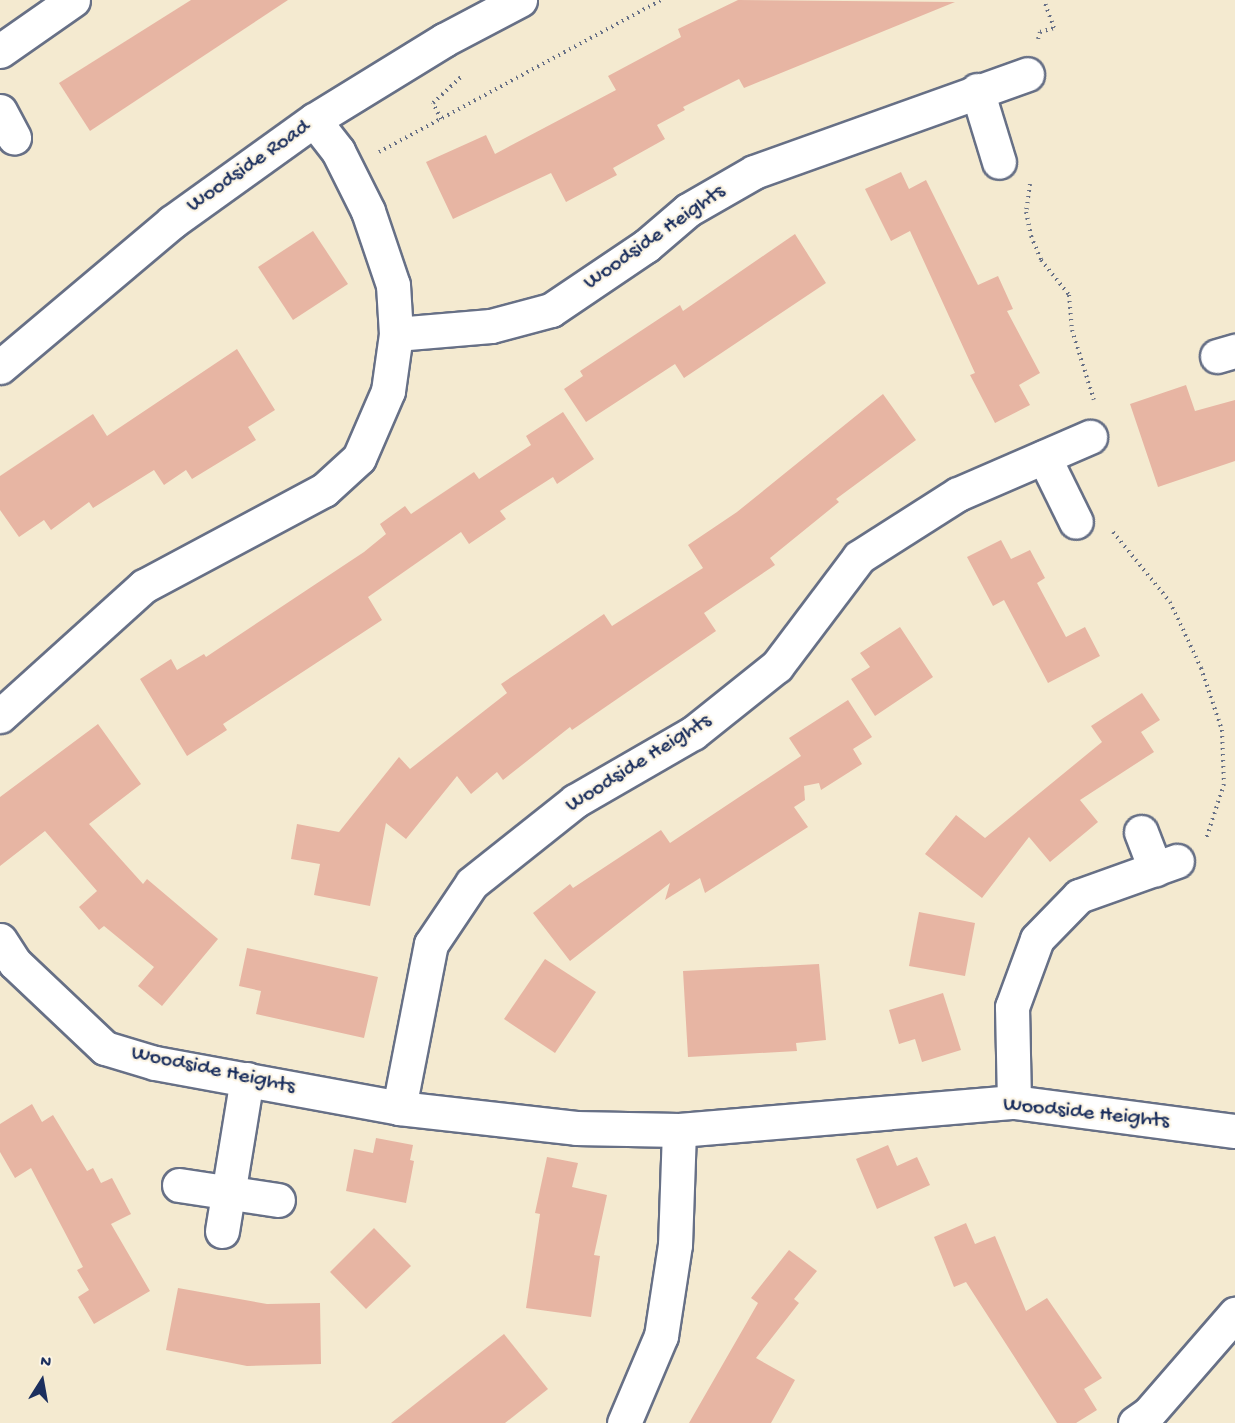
<!DOCTYPE html>
<html>
<head>
<meta charset="utf-8">
<style>
  body { margin:0 }
  #map { position:relative; width:1235px; height:1423px; overflow:hidden; background:#f4ead0; font-family:"Gochi Hand",sans-serif }
  div>[style] { position:absolute }
  [style*='--x'] { left:calc(var(--x)*1px); top:calc(var(--y)*1px); width:calc(var(--w)*1px); rotate:calc(var(--a)*1deg) }
  .building>* { inset:0; background:#e7b5a3 }
  .path>* { height:4px; margin-top:-2px; transform-origin:0; background:repeating-linear-gradient(90deg,#677086 0 1.5px,transparent 0 6px) }
  .roads { filter:drop-shadow(2px 0 #677086) drop-shadow(-2px 0 #677086) drop-shadow(0 2px #677086) drop-shadow(0 -2px #677086) }
  .street>* { height:33px; margin:-16.5px; padding:0 16.5px; transform-origin:16.5px; border-radius:16.5px; background:#fff }
  span { translate:-50% -50%; white-space:nowrap; text-align:center; line-height:1.15; -webkit-text-stroke:4.5px #fcf5e5; paint-order:stroke }
  .street-label { font-size:22px; color:#1b2f5e }
  .north { position:absolute; left:12px; top:1351px; width:60px; height:60px; -webkit-text-stroke:4px #fcf5e5; paint-order:stroke; rotate:11deg; font-size:16px; font-weight:700; line-height:24px; text-align:center; color:#1b2f5e }
  .north::after { content:''; display:block; margin:auto; width:21px; height:27px; background:#1b2f5e; clip-path:polygon(50% 0,100% 100%,50% 72%,0 100%) }
</style>
</head>
<body>
<div id="map">
  <div class="building">
    <i style="clip-path:polygon(191px 0,288px 0,90px 131px,59px 83px)"></i>
    <i style="clip-path:polygon(738px 0,955px 2px,744px 88px,739px 79px,683px 107px,685px 110px,657px 125px,665px 139px,613px 168px,617px 175px,566px 202px,551px 173px,453px 219px,426px 162px,486px 135px,495px 154px,616px 90px,608px 76px,681px 37px,678px 29px)"></i>
    <i style="clip-path:polygon(901px 172px,909px 189px,926px 180px,978px 285px,998px 276px,1013px 309px,1007px 311px,1040px 373px,1019px 385px,1030px 405px,995px 423px,970px 375px,975px 373px,910px 231px,891px 241px,865px 189px)"></i>
    <i style="clip-path:polygon(313px 231px,348px 284px,293px 320px,258px 267px)"></i>
    <i style="clip-path:polygon(795px 234px,826px 283px,684px 378px,675px 364px,586px 422px,564px 389px,583px 376px,580px 371px,680px 305px,683px 311px)"></i>
    <i style="clip-path:polygon(237px 349px,275px 410px,248px 427px,256px 440px,192px 479px,186px 470px,164px 485px,154px 470px,93px 508px,89px 502px,51px 530px,44px 520px,19px 537px,0 510px,0 476px,93px 414px,107px 436px)"></i>
    <i style="clip-path:polygon(1186px 385px,1195px 411px,1235px 400px,1235px 461px,1158px 487px,1130px 404px)"></i>
    <i style="clip-path:polygon(883px 394px,916px 440px,836px 499px,839px 502px,770px 558px,775px 565px,704px 613px,716px 631px,572px 730px,570px 727px,503px 780px,497px 772px,471px 794px,457px 776px,406px 839px,386px 823px,370px 906px,314px 895px,320px 864px,291px 859px,297px 824px,339px 832px,399px 757px,410px 769px,507px 693px,501px 684px,604px 614px,612px 626px,703px 568px,688px 545px,737px 512px)"></i>
    <i style="clip-path:polygon(563px 412px,594px 459px,557px 484px,553px 477px,500px 511px,506px 519px,469px 544px,461px 532px,368px 597px,382px 620px,223px 724px,227px 730px,187px 756px,140px 679px,171px 659px,177px 670px,204px 654px,206px 657px,364px 552px,386px 534px,380px 524px,405px 506px,411px 514px,474px 472px,479px 479px,531px 445px,526px 436px)"></i>
    <i style="clip-path:polygon(1001px 540px,1011px 559px,1030px 550px,1045px 578px,1037px 583px,1066px 637px,1085px 627px,1100px 656px,1048px 683px,1004px 600px,993px 606px,967px 557px)"></i>
    <i style="clip-path:polygon(900px 627px,933px 677px,875px 716px,851px 679px,870px 667px,860px 653px)"></i>
    <i style="clip-path:polygon(1142px 693px,1160px 720px,1141px 732px,1154px 752px,1080px 800px,1098px 822px,1050px 862px,1029px 837px,982px 898px,925px 854px,956px 815px,985px 838px,1102px 742px,1091px 726px)"></i>
    <i style="clip-path:polygon(848px 700px,872px 737px,853px 749px,862px 764px,821px 790px,819px 783px,804px 786px,805px 800px,794px 807px,808px 827px,705px 893px,700px 878px,665px 900px,670px 883px,570px 961px,533px 913px,570px 884px,573px 888px,661px 830px,670px 843px,801px 756px,789px 738px)"></i>
    <i style="clip-path:polygon(98px 724px,141px 784px,89px 824px,143px 884px,147px 879px,218px 939px,162px 1006px,138px 986px,154px 967px,104px 926px,99px 930px,79px 907px,97px 891px,45px 831px,0 866px,0 797px)"></i>
    <i style="clip-path:polygon(919px 912px,975px 923px,965px 976px,909px 966px)"></i>
    <i style="clip-path:polygon(247px 948px,378px 977px,364px 1038px,256px 1014px,261px 991px,239px 986px)"></i>
    <i style="clip-path:polygon(545px 959px,596px 992px,555px 1053px,504px 1019px)"></i>
    <i style="clip-path:polygon(819px 964px,826px 1040px,796px 1043px,797px 1051px,688px 1057px,683px 971px)"></i>
    <i style="clip-path:polygon(943px 993px,961px 1050px,922px 1062px,915px 1039px,899px 1044px,889px 1010px)"></i>
    <i style="clip-path:polygon(32px 1104px,42px 1122px,53px 1115px,87px 1171px,93px 1168px,101px 1183px,112px 1178px,131px 1214px,111px 1224px,150px 1291px,94px 1324px,78px 1297px,89px 1290px,77px 1270px,83px 1267px,31px 1168px,15px 1178px,0 1152px,0 1124px)"></i>
    <i style="clip-path:polygon(376px 1138px,413px 1145px,410px 1160px,414px 1161px,406px 1203px,346px 1191px,354px 1149px,373px 1153px)"></i>
    <i style="clip-path:polygon(888px 1145px,897px 1166px,917px 1157px,930px 1185px,877px 1209px,856px 1159px)"></i>
    <i style="clip-path:polygon(547px 1157px,578px 1163px,572px 1187px,607px 1195px,594px 1255px,600px 1256px,591px 1317px,526px 1308px,540px 1214px,535px 1213px)"></i>
    <i style="clip-path:polygon(966px 1223px,975px 1244px,995px 1236px,1026px 1311px,1047px 1298px,1102px 1378px,1084px 1389px,1097px 1410px,1076px 1423px,1057px 1423px,966px 1282px,954px 1287px,934px 1237px)"></i>
    <i style="clip-path:polygon(374px 1228px,411px 1266px,366px 1309px,330px 1272px)"></i>
    <i style="clip-path:polygon(789px 1250px,817px 1271px,794px 1299px,799px 1303px,756px 1358px,795px 1380px,771px 1423px,689px 1423px,758px 1303px,751px 1298px)"></i>
    <i style="clip-path:polygon(178px 1288px,267px 1304px,320px 1303px,321px 1364px,247px 1366px,166px 1350px)"></i>
    <i style="clip-path:polygon(504px 1334px,548px 1389px,505px 1423px,391px 1423px)"></i>
  </div>
  <div class="path">
    <i style="--x:1038;--y:39;--w:7;--a:-74"></i>
    <i style="--x:1040;--y:32;--w:15;--a:-16"></i>
    <i style="--x:1054;--y:28;--w:30;--a:-110"></i>
    <i style="--x:441;--y:119;--w:18;--a:-117"></i>
    <i style="--x:433;--y:103;--w:40;--a:-43"></i>
    <i style="--x:379;--y:152;--w:320;--a:-28.3"></i>
    <i style="--x:1030;--y:184;--w:28;--a:98"></i>
    <i style="--x:1026;--y:212;--w:25;--a:78"></i>
    <i style="--x:1031;--y:236;--w:26;--a:67"></i>
    <i style="--x:1041;--y:260;--w:45;--a:51.3"></i>
    <i style="--x:1069;--y:295;--w:35;--a:85"></i>
    <i style="--x:1072;--y:330;--w:73;--a:72.6"></i>
    <i style="--x:1113;--y:532;--w:90;--a:50.8"></i>
    <i style="--x:1170;--y:602;--w:73;--a:64.8"></i>
    <i style="--x:1201;--y:668;--w:65;--a:71.3"></i>
    <i style="--x:1222;--y:730;--w:54;--a:87.9"></i>
    <i style="--x:1224;--y:784;--w:58;--a:108.1"></i>
  </div>
  <div class="roads">
    <div class="street">
      <i style="--x:0;--y:51;--w:89;--a:-34.9"></i>
      <i style="--x:977;--y:90;--w:75;--a:73"></i>
      <i style="--x:0;--y:111;--w:30;--a:62"></i>
      <i style="--x:396;--y:334;--w:95;--a:-4.8"></i>
      <i style="--x:491;--y:326;--w:62;--a:-14.9"></i>
      <i style="--x:551;--y:310;--w:115;--a:-34"></i>
      <i style="--x:646;--y:246;--w:55;--a:-40.6"></i>
      <i style="--x:688;--y:210;--w:76;--a:-29.9"></i>
      <i style="--x:754;--y:172;--w:290;--a:-19.7"></i>
      <i style="--x:1217;--y:356;--w:19;--a:-16"></i>
      <i style="--x:0;--y:367;--w:225;--a:-40.1"></i>
      <i style="--x:172;--y:222;--w:175;--a:-35.7"></i>
      <i style="--x:314;--y:120;--w:153;--a:-31.6"></i>
      <i style="--x:444;--y:40;--w:86;--a:-27.8"></i>
      <i style="--x:1044;--y:457;--w:72;--a:63.8"></i>
      <i style="--x:0;--y:716;--w:194;--a:-42.1"></i>
      <i style="--x:144;--y:586;--w:204;--a:-28.1"></i>
      <i style="--x:324;--y:490;--w:47;--a:-42.4"></i>
      <i style="--x:359;--y:458;--w:73;--a:-66.6"></i>
      <i style="--x:388;--y:391;--w:58;--a:-82"></i>
      <i style="--x:396;--y:334;--w:49;--a:-93.5"></i>
      <i style="--x:393;--y:285;--w:78;--a:-108.7"></i>
      <i style="--x:368;--y:211;--w:67;--a:-116.6"></i>
      <i style="--x:338;--y:151;--w:39;--a:-128"></i>
      <i style="--x:1141;--y:832;--w:40;--a:69"></i>
      <i style="--x:0;--y:940;--w:27;--a:57"></i>
      <i style="--x:15;--y:963;--w:124;--a:43.4"></i>
      <i style="--x:105;--y:1048;--w:52;--a:16.7"></i>
      <i style="--x:155;--y:1063;--w:248;--a:10.4"></i>
      <i style="--x:399;--y:1108;--w:178;--a:6.4"></i>
      <i style="--x:576;--y:1128;--w:103;--a:1.1"></i>
      <i style="--x:679;--y:1130;--w:336;--a:-4.8"></i>
      <i style="--x:1014;--y:1102;--w:223;--a:7.5"></i>
      <i style="--x:1014;--y:1102;--w:95;--a:-91.2"></i>
      <i style="--x:1012;--y:1007;--w:72;--a:-69.8"></i>
      <i style="--x:1037;--y:939;--w:60;--a:-45.7"></i>
      <i style="--x:1079;--y:896;--w:104;--a:-19.7"></i>
      <i style="--x:399;--y:1108;--w:167;--a:-79"></i>
      <i style="--x:431;--y:944;--w:73;--a:-56.1"></i>
      <i style="--x:472;--y:883;--w:132;--a:-38.5"></i>
      <i style="--x:575;--y:801;--w:136;--a:-30"></i>
      <i style="--x:693;--y:733;--w:107;--a:-38.6"></i>
      <i style="--x:777;--y:666;--w:136;--a:-53"></i>
      <i style="--x:859;--y:557;--w:117;--a:-32.5"></i>
      <i style="--x:958;--y:494;--w:144;--a:-23.4"></i>
      <i style="--x:179;--y:1185;--w:100;--a:8.6"></i>
      <i style="--x:222;--y:1231;--w:154;--a:-80.7"></i>
      <i style="--x:624;--y:1423;--w:95;--a:-67"></i>
      <i style="--x:661;--y:1336;--w:92;--a:-81.3"></i>
      <i style="--x:675;--y:1245;--w:115;--a:-88"></i>
      <i style="--x:1135;--y:1423;--w:16;--a:-35"></i>
      <i style="--x:1148;--y:1414;--w:133;--a:-49"></i>
    </div>
  </div>
  <div class="street-label">
    <span style="left:249px;top:167px;rotate:-35deg">Woodside Road</span>
    <span style="left:655px;top:238px;rotate:-35deg">Woodside Heights</span>
    <span style="left:639px;top:764px;rotate:-32deg">Woodside Heights</span>
    <span style="left:213px;top:1071px;rotate:12deg">Woodside Heights</span>
    <span style="left:1086px;top:1114px;rotate:6deg">Woodside Heights</span>
  </div>
  <div class="north">N</div>
</div>
</body>
</html>
